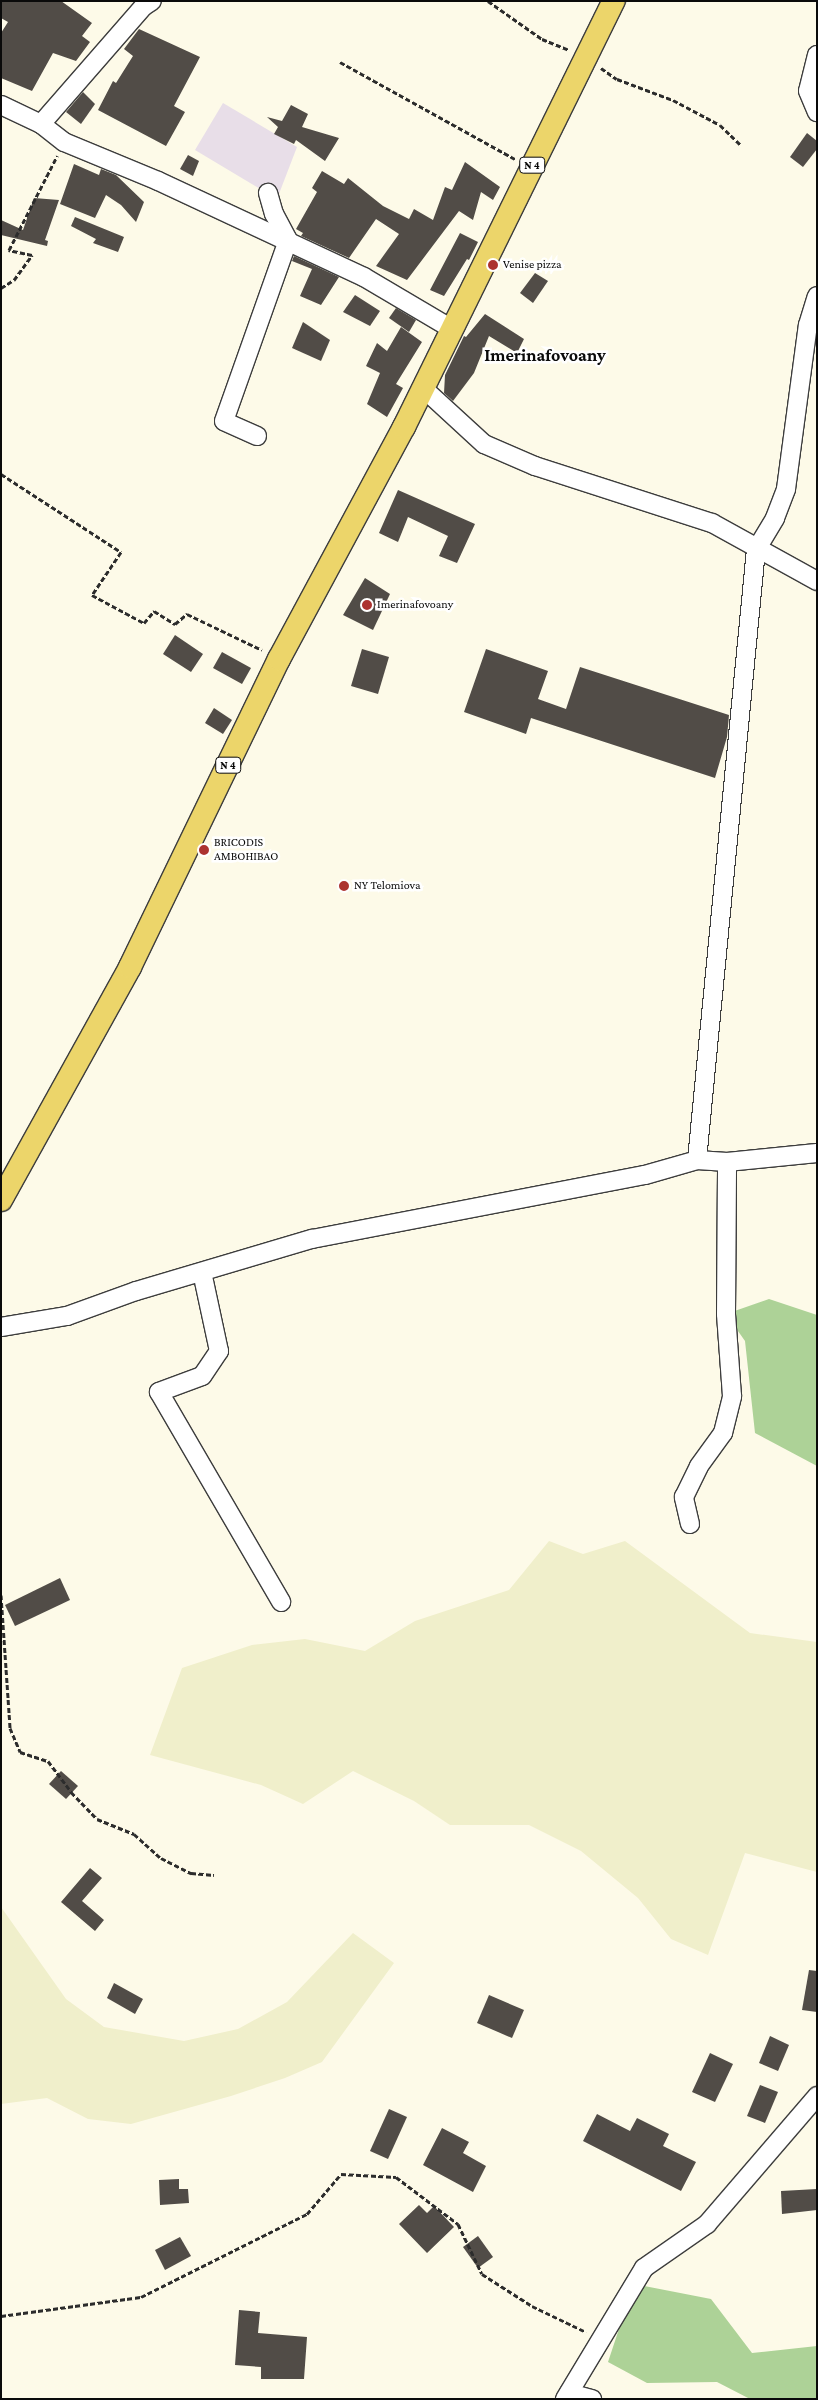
<!DOCTYPE html>
<html>
<head>
<meta charset="utf-8">
<style>
  body { margin:0 }
  #map { position:relative; width:818px; height:2400px; overflow:hidden; background:#fdfae8; font-family:"Crimson Pro",serif }
  div>[style] { position:absolute }
  [style*='--x'] { left:calc(var(--x)*1px); top:calc(var(--y)*1px); width:calc(var(--w)*1px); rotate:calc(var(--a)*1deg) }
  .industrial>* { inset:0; background:#e8dee8 }
  .farmland>* { inset:0; background:#f0efcb }
  .forest>* { inset:0; background:#add297 }
  .building>* { inset:0; background:#514c47 }
  .path>* { height:3px; margin-top:-1.5px; transform-origin:0; background:repeating-linear-gradient(90deg,#2c2c2c 0 5px,transparent 0 7.5px) }
  .roads { filter:drop-shadow(1px 0 #3d3d3d) drop-shadow(-1px 0 #3d3d3d) drop-shadow(0 1px #3d3d3d) drop-shadow(0 -1px #3d3d3d) }
  .minor>* { height:18px; margin:-9px; padding:0 9px; transform-origin:9px; border-radius:9px; background:#fff }
  .major>* { height:22px; margin:-11px; padding:0 11px; transform-origin:11px; border-radius:11px; background:#ecd56a }
  .dots>* { width:14px; height:14px; translate:-50% -50%; box-sizing:border-box; border:2px solid #fff; border-radius:50% }
  span { translate:-50% -50%; white-space:nowrap; text-align:center; line-height:1.15; -webkit-text-stroke:5px #fff; paint-order:stroke }
  .shield-label span { padding:1px 4px; background:#fff; border:1px solid; border-radius:4px; -webkit-text-stroke-width:0 }
  .shield-label { font-size:11px; color:#0a0a0a; font-weight:700 }
  .poi-label { font-size:12px; color:#0a0a0a }
  .left { translate:0 -50%; text-align:left }
  .district-label { font-size:18px; color:#0a0a0a; font-weight:700 }
  .frame { position:absolute; inset:0; border:2px solid #0a0a0a; pointer-events:none }
</style>
</head>
<body>
<div id="map">
  <div class="industrial">
    <i style="clip-path:polygon(223px 103px,297px 147px,277px 199px,195px 150px)"></i>
  </div>
  <div class="farmland">
    <i style="clip-path:polygon(549px 1541px,583px 1554px,625px 1541px,750px 1633px,817px 1642px,817px 1872px,745px 1853px,708px 1955px,671px 1939px,638px 1898px,581px 1851px,529px 1825px,450px 1825px,414px 1801px,353px 1771px,303px 1804px,261px 1785px,150px 1755px,182px 1668px,252px 1645px,305px 1639px,365px 1651px,415px 1621px,509px 1590px)"></i>
    <i style="clip-path:polygon(1px 1907px,66px 1999px,104px 2027px,184px 2041px,238px 2029px,287px 2002px,353px 1933px,394px 1963px,322px 2062px,285px 2078px,231px 2096px,131px 2124px,88px 2119px,47px 2098px,1px 2104px)"></i>
  </div>
  <div class="forest">
    <i style="clip-path:polygon(769px 1299px,817px 1315px,817px 1466px,755px 1433px,745px 1341px,726px 1314px)"></i>
    <i style="clip-path:polygon(634px 2284px,711px 2299px,752px 2353px,817px 2346px,817px 2399px,750px 2399px,717px 2382px,647px 2383px,608px 2362px)"></i>
  </div>
  <div class="building">
    <i style="clip-path:polygon(1px 1px,61px 1px,92px 23px,82px 36px,90px 42px,76px 61px,53px 53px,32px 91px,1px 78px,1px 33px,8px 22px,1px 18px)"></i>
    <i style="clip-path:polygon(139px 29px,200px 57px,174px 106px,185px 112px,166px 146px,98px 110px,113px 81px,116px 83px,133px 56px,124px 49px)"></i>
    <i style="clip-path:polygon(83px 92px,95px 104px,81px 124px,66px 112px)"></i>
    <i style="clip-path:polygon(291px 105px,308px 114px,302px 127px,339px 138px,325px 161px,296px 140px,294px 144px,274px 134px,278px 127px,267px 117px,282px 121px)"></i>
    <i style="clip-path:polygon(807px 133px,817px 141px,817px 149px,803px 167px,790px 157px)"></i>
    <i style="clip-path:polygon(188px 155px,199px 161px,193px 176px,180px 169px)"></i>
    <i style="clip-path:polygon(465px 162px,500px 187px,493px 200px,481px 192px,473px 220px,459px 211px,407px 280px,376px 266px,399px 234px,376px 219px,349px 258px,301px 236px,303px 233px,296px 229px,317px 192px,312px 188px,322px 171px,344px 184px,348px 178px,383px 206px,409px 219px,414px 209px,433px 220px,445px 187px,452px 190px)"></i>
    <i style="clip-path:polygon(74px 164px,99px 175px,101px 169px,116px 175px,144px 202px,136px 222px,121px 205px,106px 195px,95px 218px,60px 204px)"></i>
    <i style="clip-path:polygon(34px 198px,59px 200px,45px 240px,48px 241px,47px 246px,1px 235px,1px 220px,23px 230px)"></i>
    <i style="clip-path:polygon(75px 217px,124px 237px,118px 252px,93px 243px,96px 239px,71px 226px)"></i>
    <i style="clip-path:polygon(460px 233px,478px 242px,469px 260px,467px 259px,444px 296px,430px 290px)"></i>
    <i style="clip-path:polygon(294px 256px,339px 277px,321px 305px,300px 296px,312px 269px,292px 261px)"></i>
    <i style="clip-path:polygon(535px 273px,548px 281px,533px 303px,520px 293px)"></i>
    <i style="clip-path:polygon(355px 295px,380px 311px,370px 326px,343px 312px)"></i>
    <i style="clip-path:polygon(396px 308px,416px 320px,409px 332px,389px 318px)"></i>
    <i style="clip-path:polygon(485px 314px,524px 339px,517px 353px,489px 336px,474px 373px,453px 401px,444px 393px,445px 375px,464px 336px,466px 337px)"></i>
    <i style="clip-path:polygon(303px 322px,330px 340px,321px 361px,292px 348px)"></i>
    <i style="clip-path:polygon(401px 327px,422px 342px,396px 384px,403px 388px,387px 417px,367px 404px,380px 373px,366px 366px,377px 343px,387px 351px)"></i>
    <i style="clip-path:polygon(398px 490px,475px 524px,457px 563px,439px 556px,448px 536px,408px 517px,398px 542px,379px 533px)"></i>
    <i style="clip-path:polygon(365px 578px,390px 594px,373px 630px,343px 615px)"></i>
    <i style="clip-path:polygon(175px 635px,203px 654px,191px 672px,163px 654px)"></i>
    <i style="clip-path:polygon(362px 649px,389px 657px,378px 694px,351px 686px)"></i>
    <i style="clip-path:polygon(486px 649px,548px 671px,538px 699px,566px 709px,580px 667px,729px 715px,727px 737px,715px 778px,531px 718px,526px 734px,464px 712px)"></i>
    <i style="clip-path:polygon(222px 652px,251px 668px,242px 684px,213px 668px)"></i>
    <i style="clip-path:polygon(214px 708px,232px 720px,223px 734px,205px 723px)"></i>
    <i style="clip-path:polygon(60px 1578px,70px 1600px,15px 1626px,5px 1605px)"></i>
    <i style="clip-path:polygon(61px 1771px,78px 1786px,66px 1799px,49px 1784px)"></i>
    <i style="clip-path:polygon(90px 1868px,102px 1878px,82px 1901px,104px 1920px,95px 1931px,61px 1902px)"></i>
    <i style="clip-path:polygon(809px 1970px,817px 1971px,817px 2012px,802px 2010px)"></i>
    <i style="clip-path:polygon(114px 1983px,143px 1999px,135px 2014px,107px 1998px)"></i>
    <i style="clip-path:polygon(489px 1995px,524px 2010px,512px 2038px,477px 2023px)"></i>
    <i style="clip-path:polygon(770px 2036px,789px 2045px,778px 2071px,759px 2063px)"></i>
    <i style="clip-path:polygon(710px 2053px,733px 2064px,715px 2102px,692px 2092px)"></i>
    <i style="clip-path:polygon(760px 2085px,778px 2092px,765px 2123px,747px 2116px)"></i>
    <i style="clip-path:polygon(389px 2109px,407px 2117px,388px 2159px,370px 2151px)"></i>
    <i style="clip-path:polygon(597px 2114px,630px 2131px,637px 2118px,669px 2134px,663px 2146px,696px 2162px,681px 2191px,583px 2141px)"></i>
    <i style="clip-path:polygon(442px 2128px,469px 2142px,463px 2153px,486px 2166px,473px 2192px,423px 2165px)"></i>
    <i style="clip-path:polygon(179px 2179px,179px 2189px,188px 2189px,189px 2203px,160px 2205px,159px 2180px)"></i>
    <i style="clip-path:polygon(817px 2189px,817px 2210px,782px 2214px,781px 2191px)"></i>
    <i style="clip-path:polygon(419px 2205px,427px 2213px,434px 2206px,454px 2227px,427px 2253px,399px 2224px)"></i>
    <i style="clip-path:polygon(478px 2236px,493px 2257px,478px 2268px,463px 2247px)"></i>
    <i style="clip-path:polygon(180px 2237px,191px 2256px,165px 2270px,155px 2250px)"></i>
    <i style="clip-path:polygon(239px 2310px,260px 2312px,258px 2333px,307px 2337px,304px 2379px,261px 2379px,261px 2367px,235px 2365px)"></i>
  </div>
  <div class="path">
    <i style="--x:488;--y:1;--w:66;--a:35.1"></i>
    <i style="--x:542;--y:39;--w:29;--a:22"></i>
    <i style="--x:340;--y:62;--w:200;--a:29"></i>
    <i style="--x:601;--y:68;--w:19;--a:35"></i>
    <i style="--x:617;--y:79;--w:60;--a:20.6"></i>
    <i style="--x:673;--y:100;--w:53;--a:28"></i>
    <i style="--x:720;--y:125;--w:29;--a:44"></i>
    <i style="--x:1;--y:288;--w:15;--a:-32"></i>
    <i style="--x:14;--y:280;--w:31;--a:-54"></i>
    <i style="--x:32;--y:255;--w:24;--a:-168"></i>
    <i style="--x:9;--y:250;--w:106;--a:-62.9"></i>
    <i style="--x:1;--y:474;--w:143;--a:33"></i>
    <i style="--x:121;--y:552;--w:52;--a:124"></i>
    <i style="--x:92;--y:595;--w:59;--a:28.3"></i>
    <i style="--x:144;--y:623;--w:16;--a:-50"></i>
    <i style="--x:154;--y:611;--w:25;--a:32"></i>
    <i style="--x:175;--y:624;--w:16;--a:-40"></i>
    <i style="--x:187;--y:614;--w:83;--a:25.6"></i>
    <i style="--x:1;--y:1595;--w:133;--a:86.1"></i>
    <i style="--x:10;--y:1728;--w:26;--a:67"></i>
    <i style="--x:20;--y:1752;--w:29;--a:18"></i>
    <i style="--x:48;--y:1761;--w:39;--a:53"></i>
    <i style="--x:71;--y:1792;--w:37;--a:46"></i>
    <i style="--x:97;--y:1819;--w:40;--a:22"></i>
    <i style="--x:134;--y:1834;--w:36;--a:42"></i>
    <i style="--x:161;--y:1858;--w:34;--a:27"></i>
    <i style="--x:191;--y:1873;--w:23;--a:5"></i>
    <i style="--x:1;--y:2316;--w:141;--a:-7.7"></i>
    <i style="--x:141;--y:2297;--w:186;--a:-26.6"></i>
    <i style="--x:307;--y:2214;--w:52;--a:-49.6"></i>
    <i style="--x:341;--y:2174;--w:55;--a:3.1"></i>
    <i style="--x:396;--y:2177;--w:78;--a:37.2"></i>
    <i style="--x:458;--y:2224;--w:55;--a:64.4"></i>
    <i style="--x:482;--y:2274;--w:59;--a:32.6"></i>
    <i style="--x:532;--y:2306;--w:60;--a:25.7"></i>
  </div>
  <div class="roads">
    <div class="minor">
      <i style="--x:817;--y:55;--w:37;--a:104"></i>
      <i style="--x:808;--y:91;--w:23;--a:67"></i>
      <i style="--x:1;--y:105;--w:44;--a:25.4"></i>
      <i style="--x:41;--y:124;--w:29;--a:38"></i>
      <i style="--x:64;--y:142;--w:102;--a:22.5"></i>
      <i style="--x:158;--y:181;--w:227;--a:25"></i>
      <i style="--x:364;--y:277;--w:102;--a:30.6"></i>
      <i style="--x:41;--y:124;--w:157;--a:-48.9"></i>
      <i style="--x:144;--y:6;--w:9;--a:-32"></i>
      <i style="--x:423;--y:388;--w:83;--a:42.6"></i>
      <i style="--x:484;--y:444;--w:56;--a:23.3"></i>
      <i style="--x:535;--y:466;--w:186;--a:17.9"></i>
      <i style="--x:712;--y:523;--w:120;--a:28.9"></i>
      <i style="--x:257;--y:436;--w:36;--a:-156"></i>
      <i style="--x:224;--y:421;--w:192;--a:-70.5"></i>
      <i style="--x:288;--y:240;--w:30;--a:-118"></i>
      <i style="--x:274;--y:214;--w:22;--a:-106"></i>
      <i style="--x:697;--y:1160;--w:613;--a:-84.48"></i>
      <i style="--x:756;--y:550;--w:37;--a:-59"></i>
      <i style="--x:775;--y:518;--w:31;--a:-69"></i>
      <i style="--x:786;--y:489;--w:165;--a:-82.4"></i>
      <i style="--x:808;--y:325;--w:30;--a:-73"></i>
      <i style="--x:202;--y:1272;--w:81;--a:77.9"></i>
      <i style="--x:219;--y:1351;--w:30;--a:124"></i>
      <i style="--x:202;--y:1376;--w:46;--a:159.6"></i>
      <i style="--x:159;--y:1392;--w:243;--a:59.8"></i>
      <i style="--x:1;--y:1327;--w:67;--a:-9.5"></i>
      <i style="--x:67;--y:1316;--w:73;--a:-19.9"></i>
      <i style="--x:136;--y:1291;--w:184;--a:-16.5"></i>
      <i style="--x:312;--y:1239;--w:339;--a:-10.9"></i>
      <i style="--x:645;--y:1175;--w:54;--a:-16.1"></i>
      <i style="--x:697;--y:1160;--w:30;--a:4"></i>
      <i style="--x:727;--y:1162;--w:90;--a:-5.7"></i>
      <i style="--x:690;--y:1524;--w:28;--a:-103"></i>
      <i style="--x:684;--y:1497;--w:34;--a:-64"></i>
      <i style="--x:699;--y:1466;--w:41;--a:-54"></i>
      <i style="--x:723;--y:1433;--w:38;--a:-76"></i>
      <i style="--x:732;--y:1396;--w:82;--a:-94.2"></i>
      <i style="--x:726;--y:1314;--w:152;--a:-89.6"></i>
      <i style="--x:569;--y:2393;--w:24;--a:15"></i>
      <i style="--x:565;--y:2399;--w:153;--a:-58.9"></i>
      <i style="--x:644;--y:2268;--w:77;--a:-34.9"></i>
      <i style="--x:707;--y:2224;--w:169;--a:-49.3"></i>
    </div>
    <div class="major">
      <i style="--x:1;--y:1200;--w:266;--a:-61"></i>
      <i style="--x:130;--y:967;--w:342;--a:-64.2"></i>
      <i style="--x:279;--y:659;--w:264;--a:-61.7"></i>
      <i style="--x:404;--y:427;--w:475;--a:-63.8"></i>
    </div>
  </div>
  <div class="dots">
    <i style="left:493px;top:265px;background:#ac3330"></i>
    <i style="left:367px;top:605px;background:#ac3330"></i>
    <i style="left:204px;top:850px;background:#ac3330"></i>
    <i style="left:344px;top:886px;background:#ac3330"></i>
  </div>
  <div class="shield-label">
    <span style="left:532px;top:165px">N 4</span>
    <span style="left:228px;top:765px">N 4</span>
  </div>
  <div class="poi-label">
    <span class="left" style="left:503px;top:265px">Venise pizza</span>
    <span class="left" style="left:377px;top:605px">Imerinafovoany</span>
    <span class="left" style="left:214px;top:850px">BRICODIS<br>AMBOHIBAO</span>
    <span class="left" style="left:354px;top:886px">NY Telomiova</span>
  </div>
  <div class="district-label">
    <span style="left:545px;top:355px">Imerinafovoany</span>
  </div>
  <div class="frame"></div>
</div>
</body>
</html>
